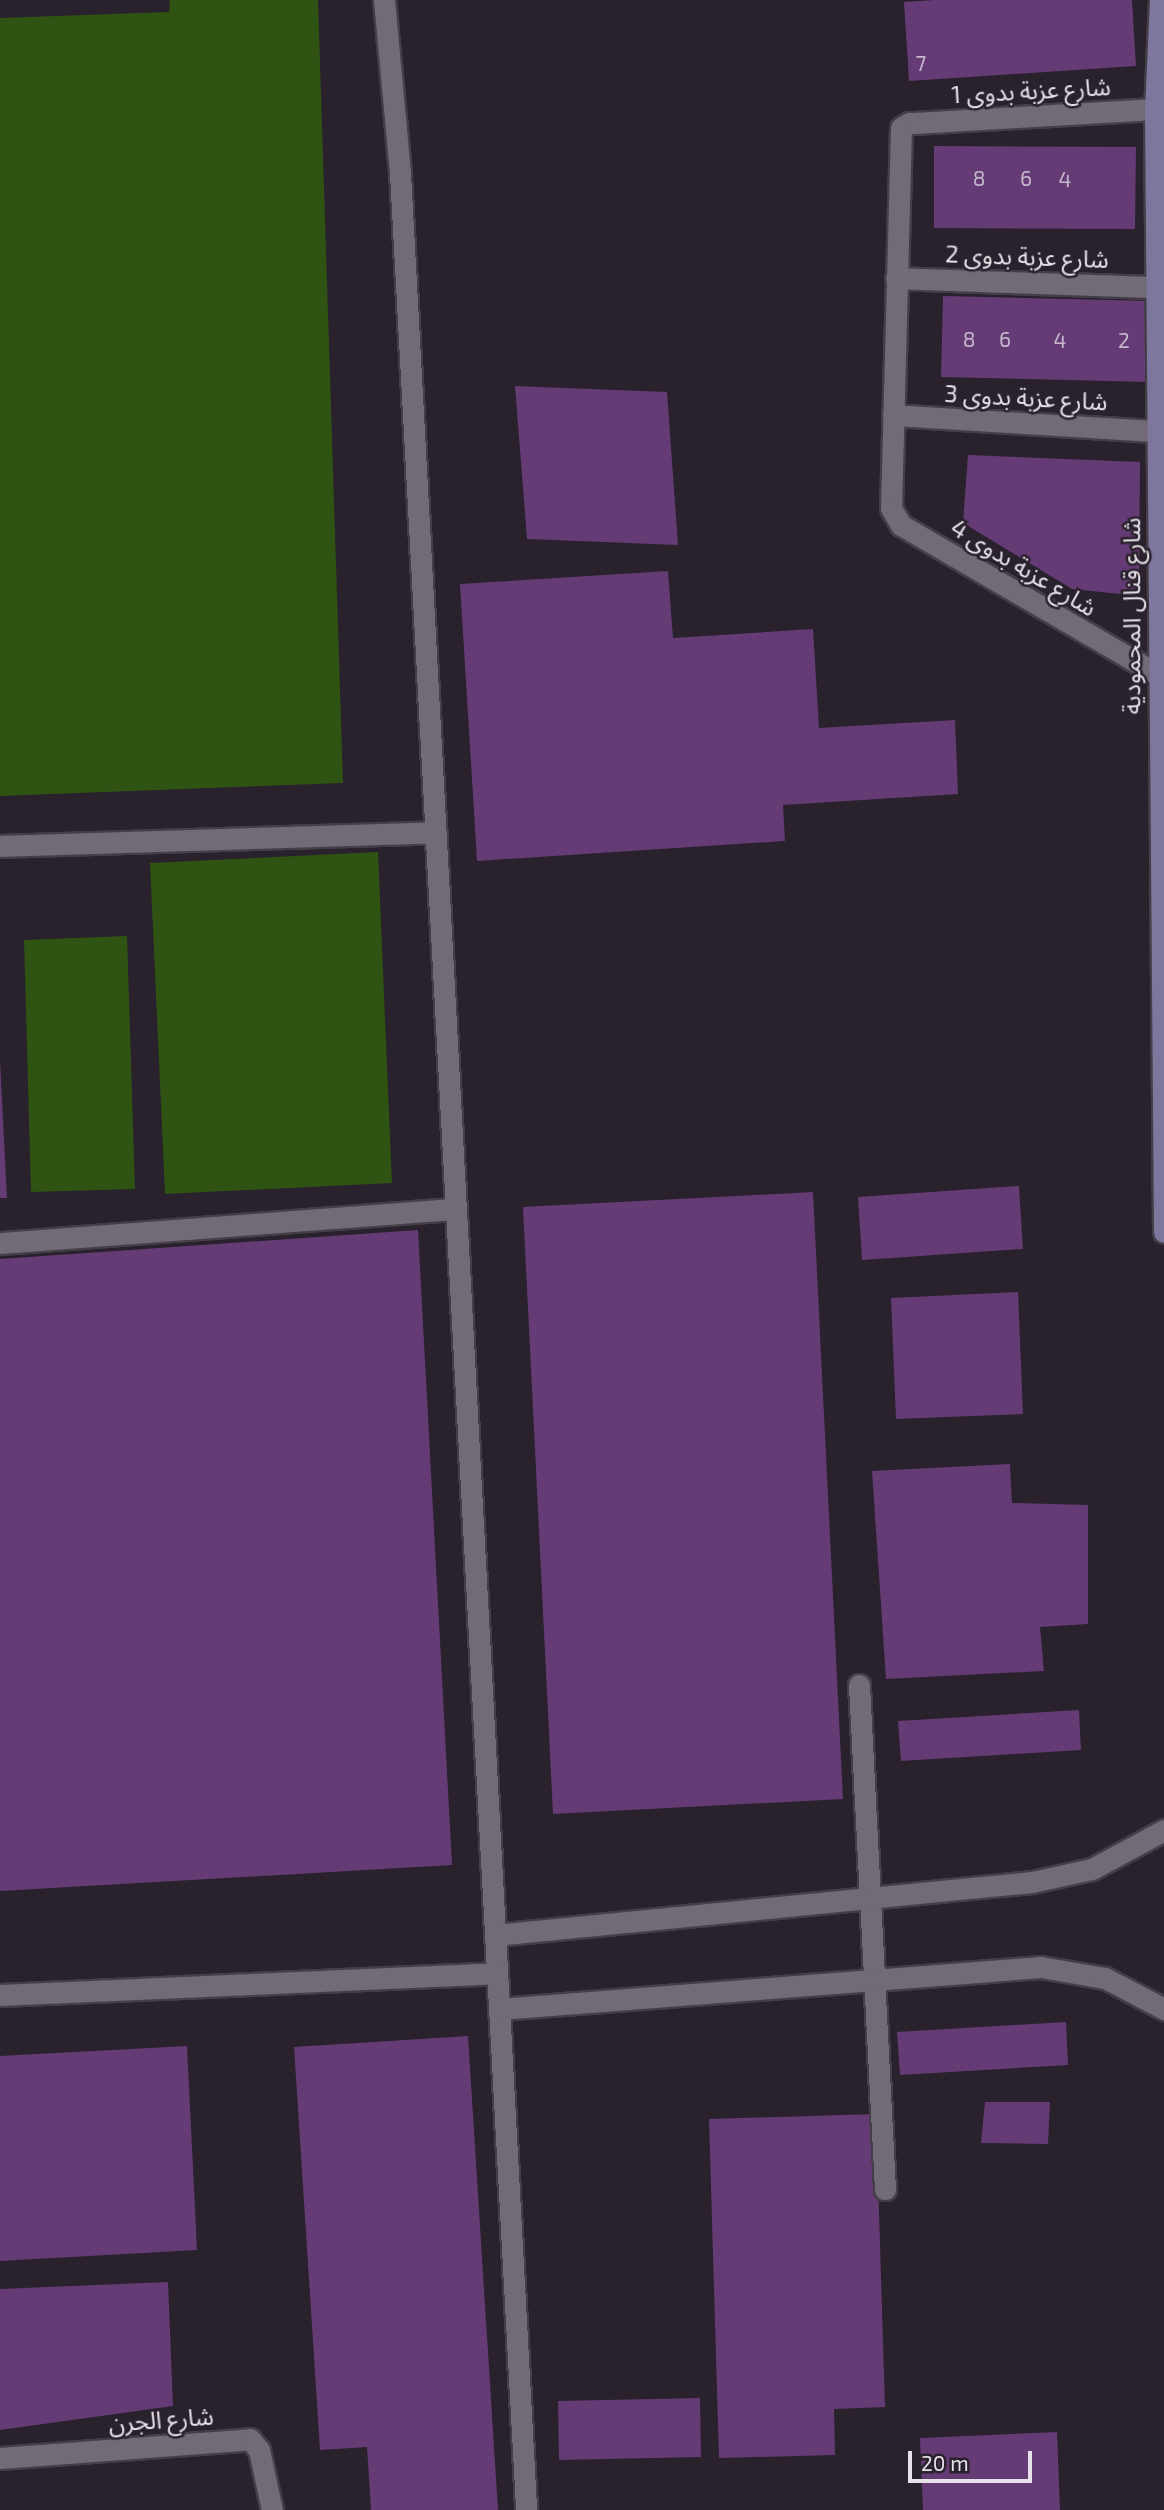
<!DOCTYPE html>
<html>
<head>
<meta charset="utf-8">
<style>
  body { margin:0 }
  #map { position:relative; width:1164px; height:2510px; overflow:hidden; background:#29212c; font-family:"Exo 2","Noto Sans Arabic",sans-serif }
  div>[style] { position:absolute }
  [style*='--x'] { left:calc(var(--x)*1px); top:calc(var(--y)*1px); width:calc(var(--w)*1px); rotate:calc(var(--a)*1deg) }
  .green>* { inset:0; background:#2f5313 }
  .building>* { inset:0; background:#643b74 }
  .roads { filter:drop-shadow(2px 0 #443e47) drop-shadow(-2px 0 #443e47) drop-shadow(0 2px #443e47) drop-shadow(0 -2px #443e47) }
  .lane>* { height:21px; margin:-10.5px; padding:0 10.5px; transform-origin:10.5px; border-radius:10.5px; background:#736a77 }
  .street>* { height:21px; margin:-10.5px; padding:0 10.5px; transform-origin:10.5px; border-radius:10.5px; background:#736a77 }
  .secondary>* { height:21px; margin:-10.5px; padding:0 10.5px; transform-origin:10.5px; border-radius:10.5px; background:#7d779d }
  span { translate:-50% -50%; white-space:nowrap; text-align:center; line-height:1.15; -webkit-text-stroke:5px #29212c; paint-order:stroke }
  .number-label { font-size:21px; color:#c6b8cc }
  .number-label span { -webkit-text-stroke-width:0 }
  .street-label { font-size:24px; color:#e7e2e9 }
  .scale { position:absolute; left:908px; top:2451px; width:124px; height:32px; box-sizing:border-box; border:4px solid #e7e2e9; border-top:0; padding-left:9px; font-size:21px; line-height:24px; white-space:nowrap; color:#e7e2e9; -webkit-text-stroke:5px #29212c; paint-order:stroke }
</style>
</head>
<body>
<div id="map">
  <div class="green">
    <i style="clip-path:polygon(170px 0,318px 0,343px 783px,0 796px,0 18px,169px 12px)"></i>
    <i style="clip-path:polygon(378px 852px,392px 1183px,165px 1194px,150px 863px)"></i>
    <i style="clip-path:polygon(127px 936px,135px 1189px,31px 1192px,24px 940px)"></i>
  </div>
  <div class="building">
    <i style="clip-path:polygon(935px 0,1132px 0,1136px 66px,909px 81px,904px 2px)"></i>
    <i style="clip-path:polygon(934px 146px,1136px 147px,1135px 229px,934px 228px)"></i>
    <i style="clip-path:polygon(943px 296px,1151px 301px,1148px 382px,941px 377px)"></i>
    <i style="clip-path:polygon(515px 386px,667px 392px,678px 545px,527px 539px)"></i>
    <i style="clip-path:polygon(968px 455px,1140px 462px,1139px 596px,1072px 589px,963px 523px)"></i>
    <i style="clip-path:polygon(668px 571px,673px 638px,813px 629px,819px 728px,955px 720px,958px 794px,783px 805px,785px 841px,477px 861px,460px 584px)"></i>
    <i style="clip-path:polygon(0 1061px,7px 1198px,0 1198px)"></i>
    <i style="clip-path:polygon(1019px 1186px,1023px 1249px,862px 1260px,858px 1197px)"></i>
    <i style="clip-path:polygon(813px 1192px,843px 1799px,553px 1814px,523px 1207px)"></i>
    <i style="clip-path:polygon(418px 1230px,452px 1865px,0 1891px,0 1259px)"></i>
    <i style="clip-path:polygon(1018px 1292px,1023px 1414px,896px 1419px,891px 1298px)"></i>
    <i style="clip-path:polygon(1010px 1464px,1012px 1503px,1088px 1505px,1088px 1624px,1040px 1627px,1044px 1671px,886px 1679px,872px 1471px)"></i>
    <i style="clip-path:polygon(1079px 1710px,1081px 1750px,901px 1761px,898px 1721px)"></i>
    <i style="clip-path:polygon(1066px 2022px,1068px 2065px,900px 2075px,897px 2032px)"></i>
    <i style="clip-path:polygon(468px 2036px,498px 2510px,371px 2510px,367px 2447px,320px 2450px,294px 2047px)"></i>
    <i style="clip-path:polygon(187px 2046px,197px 2250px,0 2261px,0 2056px)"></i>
    <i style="clip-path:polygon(985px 2102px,1050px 2102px,1048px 2144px,981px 2143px)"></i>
    <i style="clip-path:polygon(876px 2114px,885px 2407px,834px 2409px,835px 2455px,719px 2458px,709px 2119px)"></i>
    <i style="clip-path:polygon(168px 2282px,173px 2406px,0 2430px,0 2289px)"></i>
    <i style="clip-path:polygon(700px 2398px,701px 2457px,559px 2460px,558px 2401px)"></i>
    <i style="clip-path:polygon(1057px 2432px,1060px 2510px,923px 2510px,920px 2438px)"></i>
  </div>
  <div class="roads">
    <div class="lane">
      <i style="--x:384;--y:0;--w:174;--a:84.7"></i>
      <i style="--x:400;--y:173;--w:2340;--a:86.91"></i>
      <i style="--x:0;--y:846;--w:435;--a:-1.8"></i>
      <i style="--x:0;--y:1243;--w:457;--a:-4.3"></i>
      <i style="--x:859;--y:1685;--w:505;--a:87.05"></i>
      <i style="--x:495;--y:1935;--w:540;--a:-5.64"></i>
      <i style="--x:1032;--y:1882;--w:61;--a:-12.2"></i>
      <i style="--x:1092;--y:1869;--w:82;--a:-28.4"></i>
      <i style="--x:0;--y:1995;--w:497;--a:-2.5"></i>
      <i style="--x:499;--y:2009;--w:544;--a:-4.43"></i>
      <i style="--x:1041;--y:1967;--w:65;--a:9.8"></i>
      <i style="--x:1105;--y:1978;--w:67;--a:27.7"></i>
    </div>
    <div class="street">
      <i style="--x:1155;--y:109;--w:246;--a:176.7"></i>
      <i style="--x:909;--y:123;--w:9;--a:148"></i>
      <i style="--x:901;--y:128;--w:380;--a:91.5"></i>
      <i style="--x:891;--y:508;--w:20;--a:60"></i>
      <i style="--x:901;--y:525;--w:296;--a:30.2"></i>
      <i style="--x:896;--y:278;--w:260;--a:2"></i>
      <i style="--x:893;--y:415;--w:263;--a:3.5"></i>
      <i style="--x:0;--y:2458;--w:251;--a:-4.3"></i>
      <i style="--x:250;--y:2439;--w:14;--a:51"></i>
      <i style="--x:259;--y:2450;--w:61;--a:77.8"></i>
    </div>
    <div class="secondary">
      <i style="--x:1160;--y:0;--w:109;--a:92.6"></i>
      <i style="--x:1155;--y:109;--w:1123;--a:89.54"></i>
    </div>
  </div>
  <div class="number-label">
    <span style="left:921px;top:63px">7</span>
    <span style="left:979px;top:178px">8</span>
    <span style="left:1026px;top:178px">6</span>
    <span style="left:1065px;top:179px">4</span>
    <span style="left:969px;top:339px">8</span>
    <span style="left:1005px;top:339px">6</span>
    <span style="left:1060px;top:340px">4</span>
    <span style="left:1124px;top:340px">2</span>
  </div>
  <div class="street-label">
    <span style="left:1031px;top:90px;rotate:-3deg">شارع عزبة بدوى 1</span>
    <span style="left:1027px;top:256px;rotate:2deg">شارع عزبة بدوى 2</span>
    <span style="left:1026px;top:397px;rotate:3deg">شارع عزبة بدوى 3</span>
    <span style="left:1024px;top:567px;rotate:31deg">شارع عزبة بدوى 4</span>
    <span style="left:1131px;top:616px;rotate:-90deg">شارع قنال المحمودية</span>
    <span style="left:161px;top:2419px;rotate:-4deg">شارع الجرن</span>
  </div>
  <div class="scale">20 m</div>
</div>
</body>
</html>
